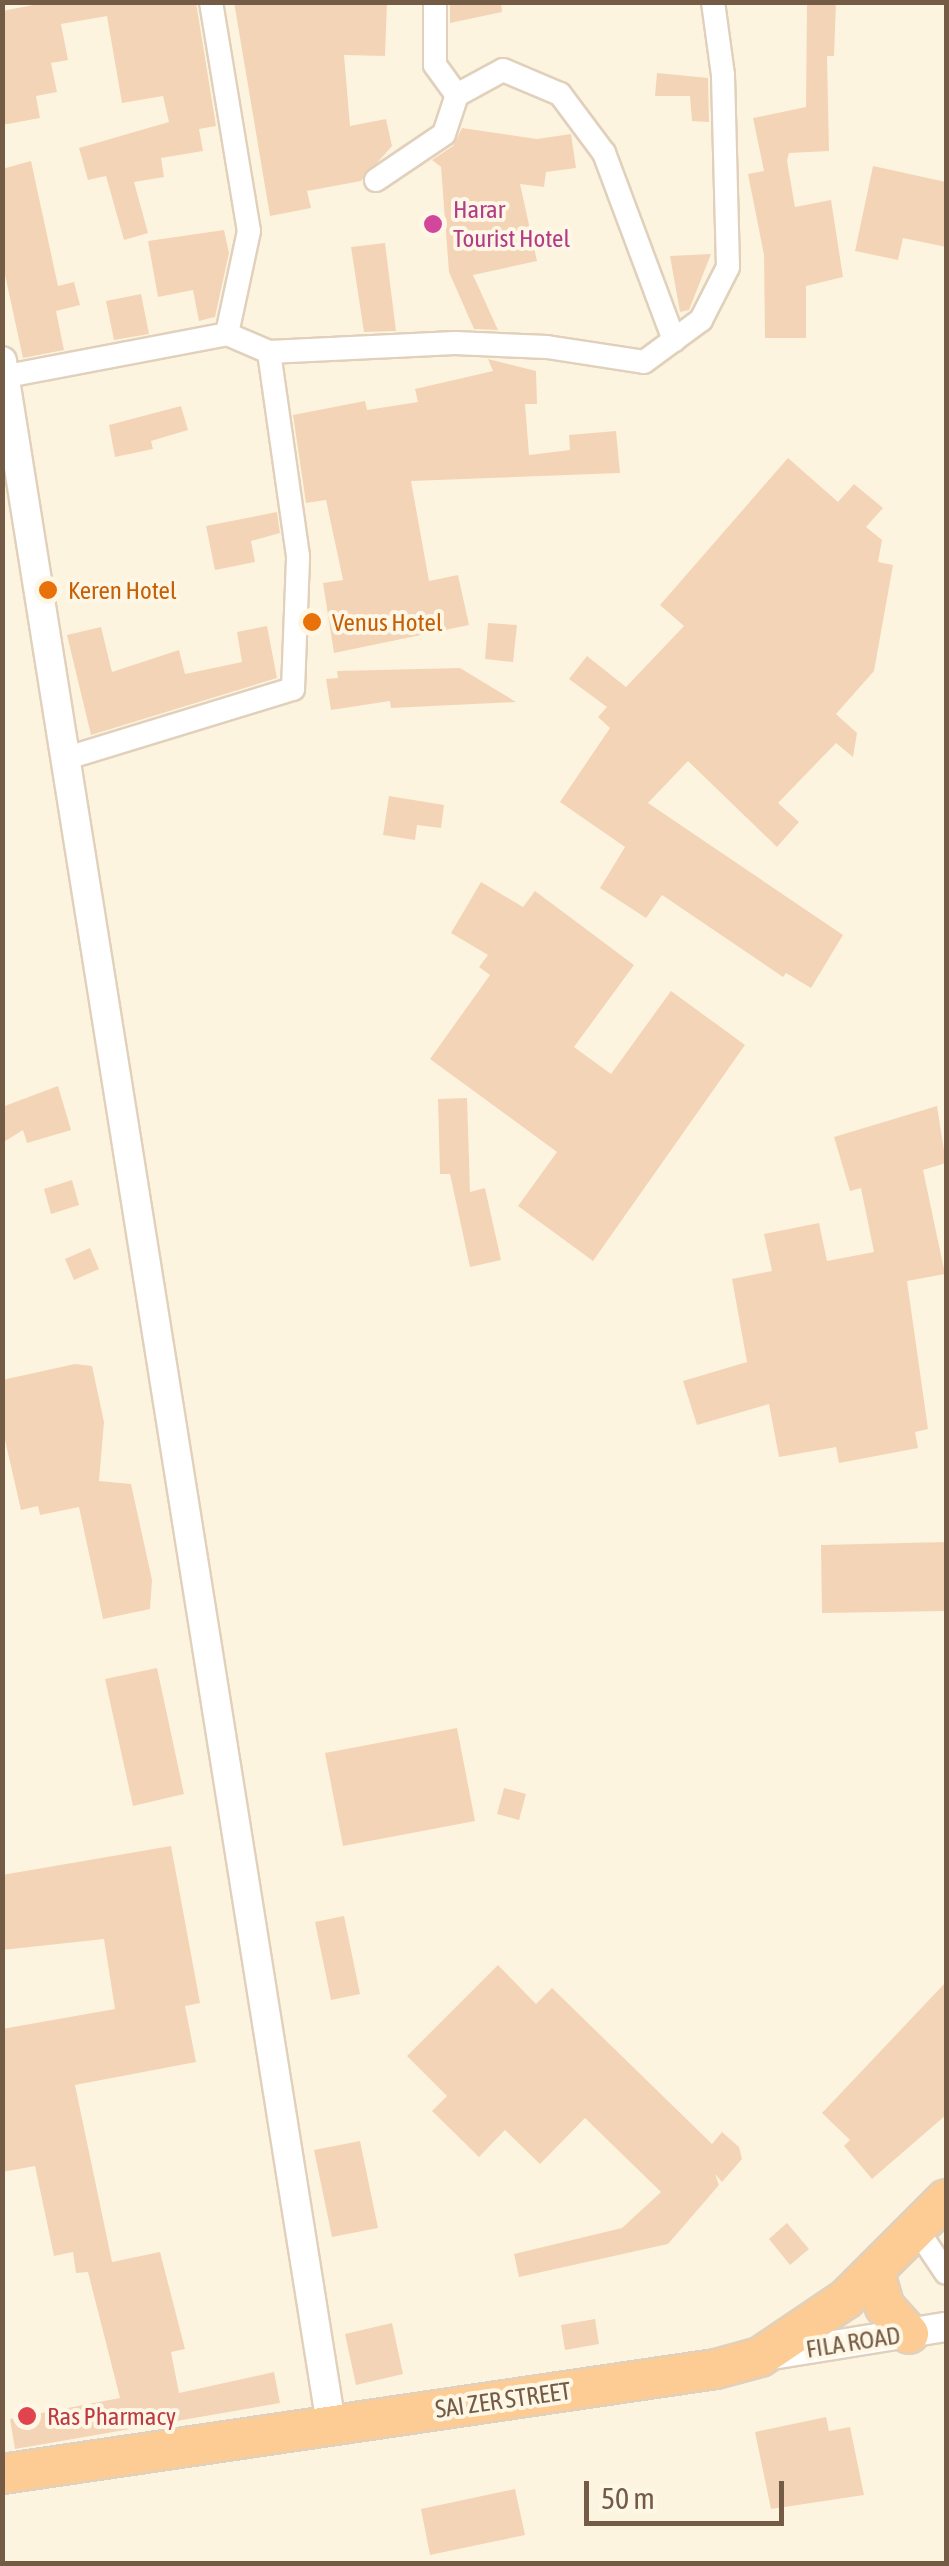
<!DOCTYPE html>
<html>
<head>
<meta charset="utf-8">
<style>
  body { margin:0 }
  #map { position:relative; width:949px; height:2566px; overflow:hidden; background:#fdf4df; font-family:"Asap Condensed",sans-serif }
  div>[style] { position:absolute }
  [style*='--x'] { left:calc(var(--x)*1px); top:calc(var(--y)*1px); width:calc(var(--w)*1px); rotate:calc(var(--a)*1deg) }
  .building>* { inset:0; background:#f4d4b6 }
  .roads { filter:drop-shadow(2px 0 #e1d0bb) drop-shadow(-2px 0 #e1d0bb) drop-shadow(0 2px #e1d0bb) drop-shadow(0 -2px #e1d0bb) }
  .minor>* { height:22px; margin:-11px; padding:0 11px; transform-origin:11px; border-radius:11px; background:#fff }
  .tertiary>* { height:28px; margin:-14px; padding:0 14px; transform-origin:14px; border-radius:14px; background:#fff }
  .trunk>* { height:38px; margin:-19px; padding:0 19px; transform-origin:19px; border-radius:19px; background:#fccc94 }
  .dots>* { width:28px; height:28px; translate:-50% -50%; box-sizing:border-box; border:5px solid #fff7e6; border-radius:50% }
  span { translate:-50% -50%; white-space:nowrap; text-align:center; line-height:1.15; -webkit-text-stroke:8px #fff7e6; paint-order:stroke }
  .hotel-label { font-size:25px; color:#b23c85 }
  .left { translate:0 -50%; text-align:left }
  .food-label { font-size:25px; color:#c56008 }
  .street-label { font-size:25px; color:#745b46 }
  .health-label { font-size:25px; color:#be3a42 }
  .frame { position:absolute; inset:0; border:5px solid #745b46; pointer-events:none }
  .scale { position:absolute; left:584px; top:2481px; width:200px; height:45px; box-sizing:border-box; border:5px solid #745b46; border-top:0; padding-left:12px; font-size:30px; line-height:35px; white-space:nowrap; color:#745b46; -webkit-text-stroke:8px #fff7e6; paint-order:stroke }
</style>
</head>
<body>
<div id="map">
  <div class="building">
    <i style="clip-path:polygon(49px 2px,196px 2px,216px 126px,199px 129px,203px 151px,161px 158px,164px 177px,134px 182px,148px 233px,124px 240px,106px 176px,88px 180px,79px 148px,169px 122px,163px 96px,122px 103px,107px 16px,61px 24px,68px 60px,51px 63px,57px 92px,36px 96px,40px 118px,2px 125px,2px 11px)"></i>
    <i style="clip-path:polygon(234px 2px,387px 2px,385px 56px,344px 55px,350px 126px,386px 119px,392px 146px,361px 181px,307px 191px,311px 208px,270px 216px)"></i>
    <i style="clip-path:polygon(450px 2px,501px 2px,502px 12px,450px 23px)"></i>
    <i style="clip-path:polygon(807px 2px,836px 2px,834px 56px,827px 56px,829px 151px,789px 153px,787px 161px,795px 207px,831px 200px,843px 277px,806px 286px,806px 338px,765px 338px,764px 255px,748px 174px,764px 171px,753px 118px,806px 107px)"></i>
    <i style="clip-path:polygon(657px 73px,708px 78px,709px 122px,692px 121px,690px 96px,655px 96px)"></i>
    <i style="clip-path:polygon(462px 128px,537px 139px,571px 134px,576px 168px,546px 172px,544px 187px,520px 184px,537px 261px,473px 275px,498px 330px,474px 329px,449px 272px,441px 167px,432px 160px,453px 146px)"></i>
    <i style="clip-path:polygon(31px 161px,58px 286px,74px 282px,80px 305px,56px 311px,64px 350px,23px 358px,2px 261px,2px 169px)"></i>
    <i style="clip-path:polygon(873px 166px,946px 182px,946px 247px,903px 238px,898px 260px,855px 251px)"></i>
    <i style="clip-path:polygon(224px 230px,229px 253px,215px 317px,199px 321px,193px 290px,158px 297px,148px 241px)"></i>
    <i style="clip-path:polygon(385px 243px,396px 331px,364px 332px,351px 247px)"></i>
    <i style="clip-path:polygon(711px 254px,689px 310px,680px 312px,670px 256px)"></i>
    <i style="clip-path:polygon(141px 294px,149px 334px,114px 340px,106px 301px)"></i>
    <i style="clip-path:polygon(488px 359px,536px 371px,537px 404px,525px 404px,529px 455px,570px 450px,569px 435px,616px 431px,620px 473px,411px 481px,429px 581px,458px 575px,469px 625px,334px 653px,323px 583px,343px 580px,326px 500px,306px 503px,293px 415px,365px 401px,367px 410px,418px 402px,415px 389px,493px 371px)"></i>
    <i style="clip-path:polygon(181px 406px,188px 430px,151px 441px,153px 449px,115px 457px,109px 425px)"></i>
    <i style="clip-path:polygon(788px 458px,838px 502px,854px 484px,883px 508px,866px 527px,882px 540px,878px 562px,893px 565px,874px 671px,836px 714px,857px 733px,853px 757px,836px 743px,778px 803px,799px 822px,777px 847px,688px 761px,648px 803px,843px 935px,811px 988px,786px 973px,783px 977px,662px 895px,646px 918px,600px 888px,625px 847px,560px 802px,610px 728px,598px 717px,607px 707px,569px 679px,587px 656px,626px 687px,684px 626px,660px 605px)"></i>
    <i style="clip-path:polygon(277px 512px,280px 533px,251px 541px,255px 562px,215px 570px,206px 526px)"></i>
    <i style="clip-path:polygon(488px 623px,517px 625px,513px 662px,485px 659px)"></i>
    <i style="clip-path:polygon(267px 626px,277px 678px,91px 735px,67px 635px,101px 627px,112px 672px,179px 650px,185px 674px,242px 662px,237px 632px)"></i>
    <i style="clip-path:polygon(460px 668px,516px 702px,391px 708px,390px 701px,331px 710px,326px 679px,338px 678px,337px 671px)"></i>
    <i style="clip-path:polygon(389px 796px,444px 805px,441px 828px,417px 825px,415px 840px,383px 835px)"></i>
    <i style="clip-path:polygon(481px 882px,523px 907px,535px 891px,634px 965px,574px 1047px,611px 1074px,671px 991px,745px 1045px,593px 1261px,518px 1206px,557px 1152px,430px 1059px,490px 975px,479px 967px,488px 955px,451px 933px)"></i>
    <i style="clip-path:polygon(58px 1086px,71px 1130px,27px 1143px,23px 1130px,2px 1143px,2px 1107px)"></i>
    <i style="clip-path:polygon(467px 1098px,470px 1192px,485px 1188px,501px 1260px,470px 1267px,450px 1174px,440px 1174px,438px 1099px)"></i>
    <i style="clip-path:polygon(937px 1106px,946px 1163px,923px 1170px,945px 1274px,907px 1281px,928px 1429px,915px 1432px,918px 1448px,839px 1463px,836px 1447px,779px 1457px,769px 1404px,697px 1425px,683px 1381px,747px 1362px,732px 1279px,772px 1271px,764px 1234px,819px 1223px,827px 1261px,874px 1252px,861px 1188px,850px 1191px,834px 1137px)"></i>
    <i style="clip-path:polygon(72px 1180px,79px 1205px,51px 1214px,44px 1189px)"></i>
    <i style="clip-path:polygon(90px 1248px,99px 1269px,74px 1280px,65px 1259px)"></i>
    <i style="clip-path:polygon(75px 1364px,92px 1366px,104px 1422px,99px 1481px,131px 1484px,152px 1580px,150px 1609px,103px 1619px,79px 1507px,40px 1515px,38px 1506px,21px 1510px,2px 1427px,2px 1380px)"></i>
    <i style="clip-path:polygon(946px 1542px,946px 1611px,822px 1613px,821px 1545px)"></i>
    <i style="clip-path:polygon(157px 1668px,184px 1794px,133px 1806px,105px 1679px)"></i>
    <i style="clip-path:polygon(457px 1728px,475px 1821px,343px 1846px,325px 1753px)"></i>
    <i style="clip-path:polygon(504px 1788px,526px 1794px,519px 1820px,497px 1814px)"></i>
    <i style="clip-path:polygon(171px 1846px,200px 2003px,185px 2006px,196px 2062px,75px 2085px,112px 2262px,160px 2252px,185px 2349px,171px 2352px,179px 2393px,274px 2372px,280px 2403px,15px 2449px,10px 2419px,120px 2398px,88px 2272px,76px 2273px,73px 2252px,54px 2256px,35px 2166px,2px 2172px,2px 2029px,115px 2009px,104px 1939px,2px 1950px,2px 1875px)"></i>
    <i style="clip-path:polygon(344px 1916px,360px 1994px,331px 2000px,315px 1922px)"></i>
    <i style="clip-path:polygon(498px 1965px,536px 2004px,552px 1988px,712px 2144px,722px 2132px,739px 2147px,742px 2159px,722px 2182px,715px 2174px,719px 2185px,668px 2244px,519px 2277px,514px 2254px,622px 2228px,661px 2192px,585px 2118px,540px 2164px,505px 2130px,479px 2157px,432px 2111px,447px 2096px,407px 2056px)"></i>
    <i style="clip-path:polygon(946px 1982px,946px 2115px,872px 2179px,844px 2146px,850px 2140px,822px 2113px)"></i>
    <i style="clip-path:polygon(360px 2141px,378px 2228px,332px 2237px,314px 2150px)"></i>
    <i style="clip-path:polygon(787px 2223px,809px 2249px,790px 2265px,769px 2239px)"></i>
    <i style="clip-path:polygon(595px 2319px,599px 2344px,565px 2350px,561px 2325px)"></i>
    <i style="clip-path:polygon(392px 2323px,403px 2374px,356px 2385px,345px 2334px)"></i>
    <i style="clip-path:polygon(826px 2417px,829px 2431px,850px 2427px,864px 2495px,771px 2509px,755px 2432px)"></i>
    <i style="clip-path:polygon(515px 2489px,525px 2535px,430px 2555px,421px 2509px)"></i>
  </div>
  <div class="roads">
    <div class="minor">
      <i style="--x:211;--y:2;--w:232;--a:80.6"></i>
      <i style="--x:249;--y:231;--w:105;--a:102.1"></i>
      <i style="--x:435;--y:2;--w:63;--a:90"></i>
      <i style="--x:435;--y:65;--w:37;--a:54"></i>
      <i style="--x:376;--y:180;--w:82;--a:-34.1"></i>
      <i style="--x:444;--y:134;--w:41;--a:-71.6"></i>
      <i style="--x:457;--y:95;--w:52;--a:-28.5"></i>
      <i style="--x:503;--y:70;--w:62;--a:22.8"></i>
      <i style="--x:560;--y:94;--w:74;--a:53.3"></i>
      <i style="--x:604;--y:153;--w:200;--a:69.5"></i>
      <i style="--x:2;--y:377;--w:229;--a:-10.8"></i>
      <i style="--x:227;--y:334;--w:46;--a:23.2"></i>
      <i style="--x:269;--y:352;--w:186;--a:-2.8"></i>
      <i style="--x:455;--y:343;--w:92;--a:2.5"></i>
      <i style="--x:547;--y:347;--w:98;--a:8.8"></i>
      <i style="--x:644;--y:362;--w:71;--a:-36.4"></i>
      <i style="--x:701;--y:320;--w:59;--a:-63"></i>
      <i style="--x:728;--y:267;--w:192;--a:-91.5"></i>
      <i style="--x:723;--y:75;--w:74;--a:-97.8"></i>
      <i style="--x:67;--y:758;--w:236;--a:-17"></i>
      <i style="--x:293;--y:689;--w:133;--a:-87.8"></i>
      <i style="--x:298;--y:556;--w:206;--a:-98.1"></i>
      <i style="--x:918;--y:2231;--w:50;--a:56.3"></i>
    </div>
    <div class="tertiary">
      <i style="--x:2;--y:361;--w:2090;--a:80.94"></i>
      <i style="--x:766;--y:2356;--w:182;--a:-9.2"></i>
    </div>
    <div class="trunk">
      <i style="--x:875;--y:2273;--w:35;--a:74"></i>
      <i style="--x:885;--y:2307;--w:36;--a:48"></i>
      <i style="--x:2;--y:2474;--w:722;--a:-8.37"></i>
      <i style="--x:716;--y:2369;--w:46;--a:-15.3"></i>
      <i style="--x:760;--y:2357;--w:104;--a:-34"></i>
      <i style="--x:846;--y:2299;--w:141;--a:-45"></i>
    </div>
  </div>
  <div class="dots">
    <i style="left:433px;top:224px;background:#d1479c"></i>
    <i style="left:48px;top:590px;background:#e8710a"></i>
    <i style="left:312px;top:622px;background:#e8710a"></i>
    <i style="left:27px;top:2416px;background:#e0444e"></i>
  </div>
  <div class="hotel-label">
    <span class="left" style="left:453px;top:224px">Harar<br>Tourist Hotel</span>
  </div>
  <div class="food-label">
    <span class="left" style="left:68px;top:590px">Keren Hotel</span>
    <span class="left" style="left:332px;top:622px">Venus Hotel</span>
  </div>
  <div class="street-label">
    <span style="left:853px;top:2342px;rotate:-9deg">FILA ROAD</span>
    <span style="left:503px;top:2400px;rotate:-8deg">SAI ZER STREET</span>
  </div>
  <div class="health-label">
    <span class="left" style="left:47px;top:2416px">Ras Pharmacy</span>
  </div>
  <div class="frame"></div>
  <div class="scale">50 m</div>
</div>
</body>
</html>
